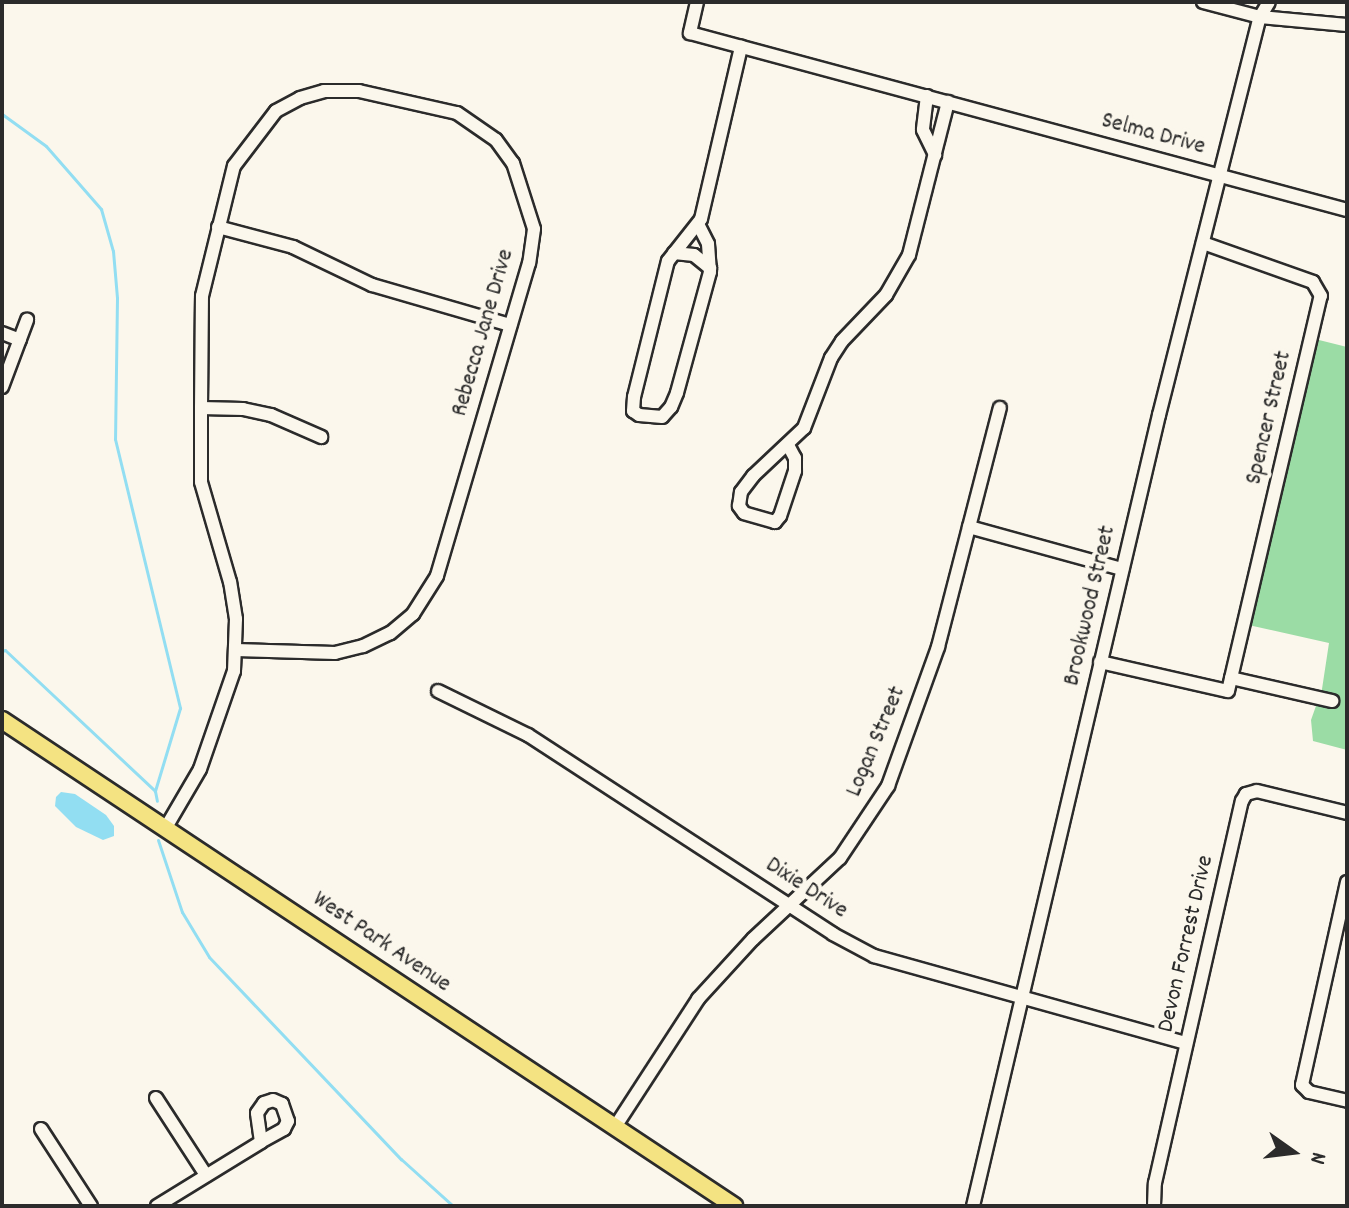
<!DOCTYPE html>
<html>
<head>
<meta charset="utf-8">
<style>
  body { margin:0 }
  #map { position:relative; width:1349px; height:1208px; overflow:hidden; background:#fbf7ec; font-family:Dekko,sans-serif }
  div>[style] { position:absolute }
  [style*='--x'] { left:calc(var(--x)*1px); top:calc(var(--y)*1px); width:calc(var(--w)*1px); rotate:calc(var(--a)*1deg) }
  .green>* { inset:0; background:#9bdca5 }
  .water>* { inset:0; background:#92def2 }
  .stream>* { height:3px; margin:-1.5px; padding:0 1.5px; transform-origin:1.5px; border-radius:1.5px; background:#92def2 }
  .roads { filter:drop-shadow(2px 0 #2b2b2b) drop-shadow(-2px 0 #2b2b2b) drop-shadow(0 2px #2b2b2b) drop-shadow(0 -2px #2b2b2b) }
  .minor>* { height:12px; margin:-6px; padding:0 6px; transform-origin:6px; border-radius:6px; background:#fbf7ec }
  .major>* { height:16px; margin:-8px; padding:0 8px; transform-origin:8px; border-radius:8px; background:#f4e382 }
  span { translate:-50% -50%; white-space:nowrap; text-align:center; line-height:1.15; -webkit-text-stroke:8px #fbf7ec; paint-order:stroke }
  .street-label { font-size:24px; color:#2b2b2b }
  .frame { position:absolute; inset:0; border:4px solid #2b2b2b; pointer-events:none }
  .north { position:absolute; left:1253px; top:1112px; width:80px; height:80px; -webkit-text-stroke:6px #fbf7ec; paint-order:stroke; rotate:104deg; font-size:22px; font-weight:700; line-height:32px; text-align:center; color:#2b2b2b }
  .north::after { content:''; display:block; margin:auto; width:28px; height:36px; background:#2b2b2b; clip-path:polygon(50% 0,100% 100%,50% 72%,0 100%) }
</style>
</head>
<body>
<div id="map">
  <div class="green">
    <i style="clip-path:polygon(1311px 338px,1347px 347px,1347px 750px,1313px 741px,1311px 720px,1322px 689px,1329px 643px,1244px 624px)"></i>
  </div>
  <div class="water">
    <i style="clip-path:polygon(61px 792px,75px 794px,106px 815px,114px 826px,114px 836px,103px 840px,76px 827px,55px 806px,56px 797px)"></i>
  </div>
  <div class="stream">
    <i style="--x:2;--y:114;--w:54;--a:36"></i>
    <i style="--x:46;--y:146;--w:84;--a:48.9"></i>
    <i style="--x:101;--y:209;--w:44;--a:74.1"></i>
    <i style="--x:113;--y:251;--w:47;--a:85.1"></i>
    <i style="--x:117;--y:298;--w:141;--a:90.8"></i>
    <i style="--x:115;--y:439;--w:277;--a:76.4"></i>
    <i style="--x:180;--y:708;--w:87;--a:106.8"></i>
    <i style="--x:155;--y:791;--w:10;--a:79"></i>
    <i style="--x:2;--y:651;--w:3;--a:-18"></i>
    <i style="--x:5;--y:650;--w:204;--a:43.2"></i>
    <i style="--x:158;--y:840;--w:76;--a:71.6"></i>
    <i style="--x:182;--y:912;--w:52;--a:59"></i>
    <i style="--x:209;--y:957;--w:279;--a:46.5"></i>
    <i style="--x:401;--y:1159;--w:70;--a:42.1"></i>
  </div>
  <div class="roads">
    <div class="minor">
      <i style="--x:697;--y:2;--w:32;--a:103"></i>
      <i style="--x:690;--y:33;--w:680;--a:15.08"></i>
      <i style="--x:1203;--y:2;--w:59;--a:14.7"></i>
      <i style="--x:1260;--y:17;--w:87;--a:5.3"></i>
      <i style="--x:927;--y:96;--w:34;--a:97"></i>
      <i style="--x:923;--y:130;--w:28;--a:64"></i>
      <i style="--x:698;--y:224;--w:22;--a:63"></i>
      <i style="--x:708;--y:244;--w:28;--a:86"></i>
      <i style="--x:710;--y:272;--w:125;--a:105.3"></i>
      <i style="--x:677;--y:393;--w:15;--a:113"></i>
      <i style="--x:671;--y:407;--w:13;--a:132"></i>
      <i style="--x:662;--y:417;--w:23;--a:-175"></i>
      <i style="--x:639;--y:415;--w:7;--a:-146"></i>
      <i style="--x:633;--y:411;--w:14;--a:-86"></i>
      <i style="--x:634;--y:397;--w:140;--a:-76"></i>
      <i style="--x:668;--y:261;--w:53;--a:-51.8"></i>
      <i style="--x:701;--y:219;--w:177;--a:-76.9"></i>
      <i style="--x:218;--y:227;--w:78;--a:14.9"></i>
      <i style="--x:293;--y:247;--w:88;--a:25.7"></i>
      <i style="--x:372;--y:285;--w:144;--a:16.2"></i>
      <i style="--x:674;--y:253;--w:20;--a:6"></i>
      <i style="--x:694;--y:255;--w:21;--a:39"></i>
      <i style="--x:2;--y:333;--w:19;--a:21"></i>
      <i style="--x:2;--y:387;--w:72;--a:-69.5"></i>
      <i style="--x:201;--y:408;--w:42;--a:1.4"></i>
      <i style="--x:243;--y:409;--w:29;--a:12"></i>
      <i style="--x:271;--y:415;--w:55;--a:23.7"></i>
      <i style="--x:788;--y:445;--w:15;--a:62"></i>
      <i style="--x:795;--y:458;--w:13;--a:90"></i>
      <i style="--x:795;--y:471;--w:47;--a:108.4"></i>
      <i style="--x:780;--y:516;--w:8;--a:130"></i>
      <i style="--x:775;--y:522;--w:32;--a:-164"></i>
      <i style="--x:744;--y:513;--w:9;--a:-126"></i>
      <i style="--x:739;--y:506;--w:14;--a:-82"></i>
      <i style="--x:741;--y:492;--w:20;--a:-53"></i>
      <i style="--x:753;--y:476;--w:70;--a:-43.3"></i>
      <i style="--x:804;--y:428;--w:75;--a:-68.9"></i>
      <i style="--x:831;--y:358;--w:20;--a:-57"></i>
      <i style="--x:842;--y:341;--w:64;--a:-46.3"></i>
      <i style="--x:886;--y:295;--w:46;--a:-60.1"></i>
      <i style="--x:909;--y:255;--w:158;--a:-75.7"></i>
      <i style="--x:969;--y:527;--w:159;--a:15.4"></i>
      <i style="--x:1100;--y:662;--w:131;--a:12.8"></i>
      <i style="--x:1228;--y:691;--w:406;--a:-76.8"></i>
      <i style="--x:1321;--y:296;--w:16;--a:-120"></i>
      <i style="--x:1313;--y:282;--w:117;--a:-160.5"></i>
      <i style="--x:1231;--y:678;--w:104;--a:12.8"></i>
      <i style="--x:438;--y:691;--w:100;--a:26.1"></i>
      <i style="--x:528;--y:735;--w:364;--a:33.1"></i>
      <i style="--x:833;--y:934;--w:47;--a:28.2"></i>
      <i style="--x:874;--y:956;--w:324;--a:15.6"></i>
      <i style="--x:165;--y:829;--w:69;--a:-59.7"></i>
      <i style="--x:200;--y:769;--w:104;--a:-70.9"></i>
      <i style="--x:234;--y:671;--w:52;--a:-87.8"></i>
      <i style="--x:236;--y:619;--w:37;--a:-99"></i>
      <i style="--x:230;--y:582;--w:104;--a:-106.2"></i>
      <i style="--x:201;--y:482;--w:74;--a:-90"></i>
      <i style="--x:201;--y:408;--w:112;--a:-89.5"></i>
      <i style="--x:202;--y:296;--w:134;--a:-76.2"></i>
      <i style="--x:234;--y:166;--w:69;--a:-52.6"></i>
      <i style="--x:276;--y:111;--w:27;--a:-28"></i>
      <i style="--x:300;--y:98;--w:25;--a:-16"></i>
      <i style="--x:324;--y:91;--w:35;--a:0"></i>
      <i style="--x:359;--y:91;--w:100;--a:12.7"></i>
      <i style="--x:457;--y:113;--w:47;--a:34.7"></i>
      <i style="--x:496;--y:140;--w:29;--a:54"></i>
      <i style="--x:513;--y:163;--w:69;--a:72.3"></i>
      <i style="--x:534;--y:229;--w:34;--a:98"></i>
      <i style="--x:529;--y:263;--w:326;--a:106.4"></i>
      <i style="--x:437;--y:576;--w:45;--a:122.3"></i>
      <i style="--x:413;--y:614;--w:30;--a:140"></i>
      <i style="--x:390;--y:633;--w:30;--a:154"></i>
      <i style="--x:363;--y:646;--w:29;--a:166"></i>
      <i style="--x:335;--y:653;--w:99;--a:-178.3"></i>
      <i style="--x:1347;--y:882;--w:208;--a:102.5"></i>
      <i style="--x:1302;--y:1085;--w:10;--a:45"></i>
      <i style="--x:1309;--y:1092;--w:39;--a:13"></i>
      <i style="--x:156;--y:1098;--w:92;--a:57"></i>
      <i style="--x:273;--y:1100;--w:10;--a:24"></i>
      <i style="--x:282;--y:1104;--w:18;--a:71"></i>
      <i style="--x:288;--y:1121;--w:9;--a:117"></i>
      <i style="--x:284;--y:1129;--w:26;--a:151"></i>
      <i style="--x:261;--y:1142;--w:29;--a:-98"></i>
      <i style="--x:257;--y:1113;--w:12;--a:-55"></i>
      <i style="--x:264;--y:1103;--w:9;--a:-18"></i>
      <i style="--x:615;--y:1127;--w:153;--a:-57"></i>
      <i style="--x:698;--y:999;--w:81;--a:-47.5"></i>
      <i style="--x:753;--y:939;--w:119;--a:-43"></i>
      <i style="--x:840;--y:858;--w:87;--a:-56.3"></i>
      <i style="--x:888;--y:786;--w:148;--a:-70.2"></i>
      <i style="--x:938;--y:647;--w:247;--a:-75.5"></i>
      <i style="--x:41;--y:1129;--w:92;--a:57"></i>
      <i style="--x:157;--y:1206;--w:122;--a:-31.6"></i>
      <i style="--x:973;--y:1206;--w:813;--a:-76.77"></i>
      <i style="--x:1159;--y:415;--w:411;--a:-75.8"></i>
      <i style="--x:1260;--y:17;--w:17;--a:-59"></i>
      <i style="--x:1154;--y:1206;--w:23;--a:-88"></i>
      <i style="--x:1155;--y:1183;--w:392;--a:-77.2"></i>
      <i style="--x:1242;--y:801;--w:8;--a:-60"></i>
      <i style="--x:1246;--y:794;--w:11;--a:-15"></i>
      <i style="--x:1257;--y:791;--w:93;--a:13.7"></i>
    </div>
    <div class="major">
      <i style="--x:2;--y:720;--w:879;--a:33.58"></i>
    </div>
  </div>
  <div class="street-label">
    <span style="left:1153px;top:135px;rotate:15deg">Selma Drive</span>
    <span style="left:484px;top:333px;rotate:-74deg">Rebecca Jane Drive</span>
    <span style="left:1270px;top:418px;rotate:-77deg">Spencer Street</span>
    <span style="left:1091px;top:606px;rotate:-77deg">Brookwood Street</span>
    <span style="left:877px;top:742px;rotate:-67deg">Logan Street</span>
    <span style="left:806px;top:889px;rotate:33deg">Dixie Drive</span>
    <span style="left:381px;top:943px;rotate:34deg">West Park Avenue</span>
    <span style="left:1187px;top:944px;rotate:-77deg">Devon Forrest Drive</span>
  </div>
  <div class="frame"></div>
  <div class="north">N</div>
</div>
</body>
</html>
